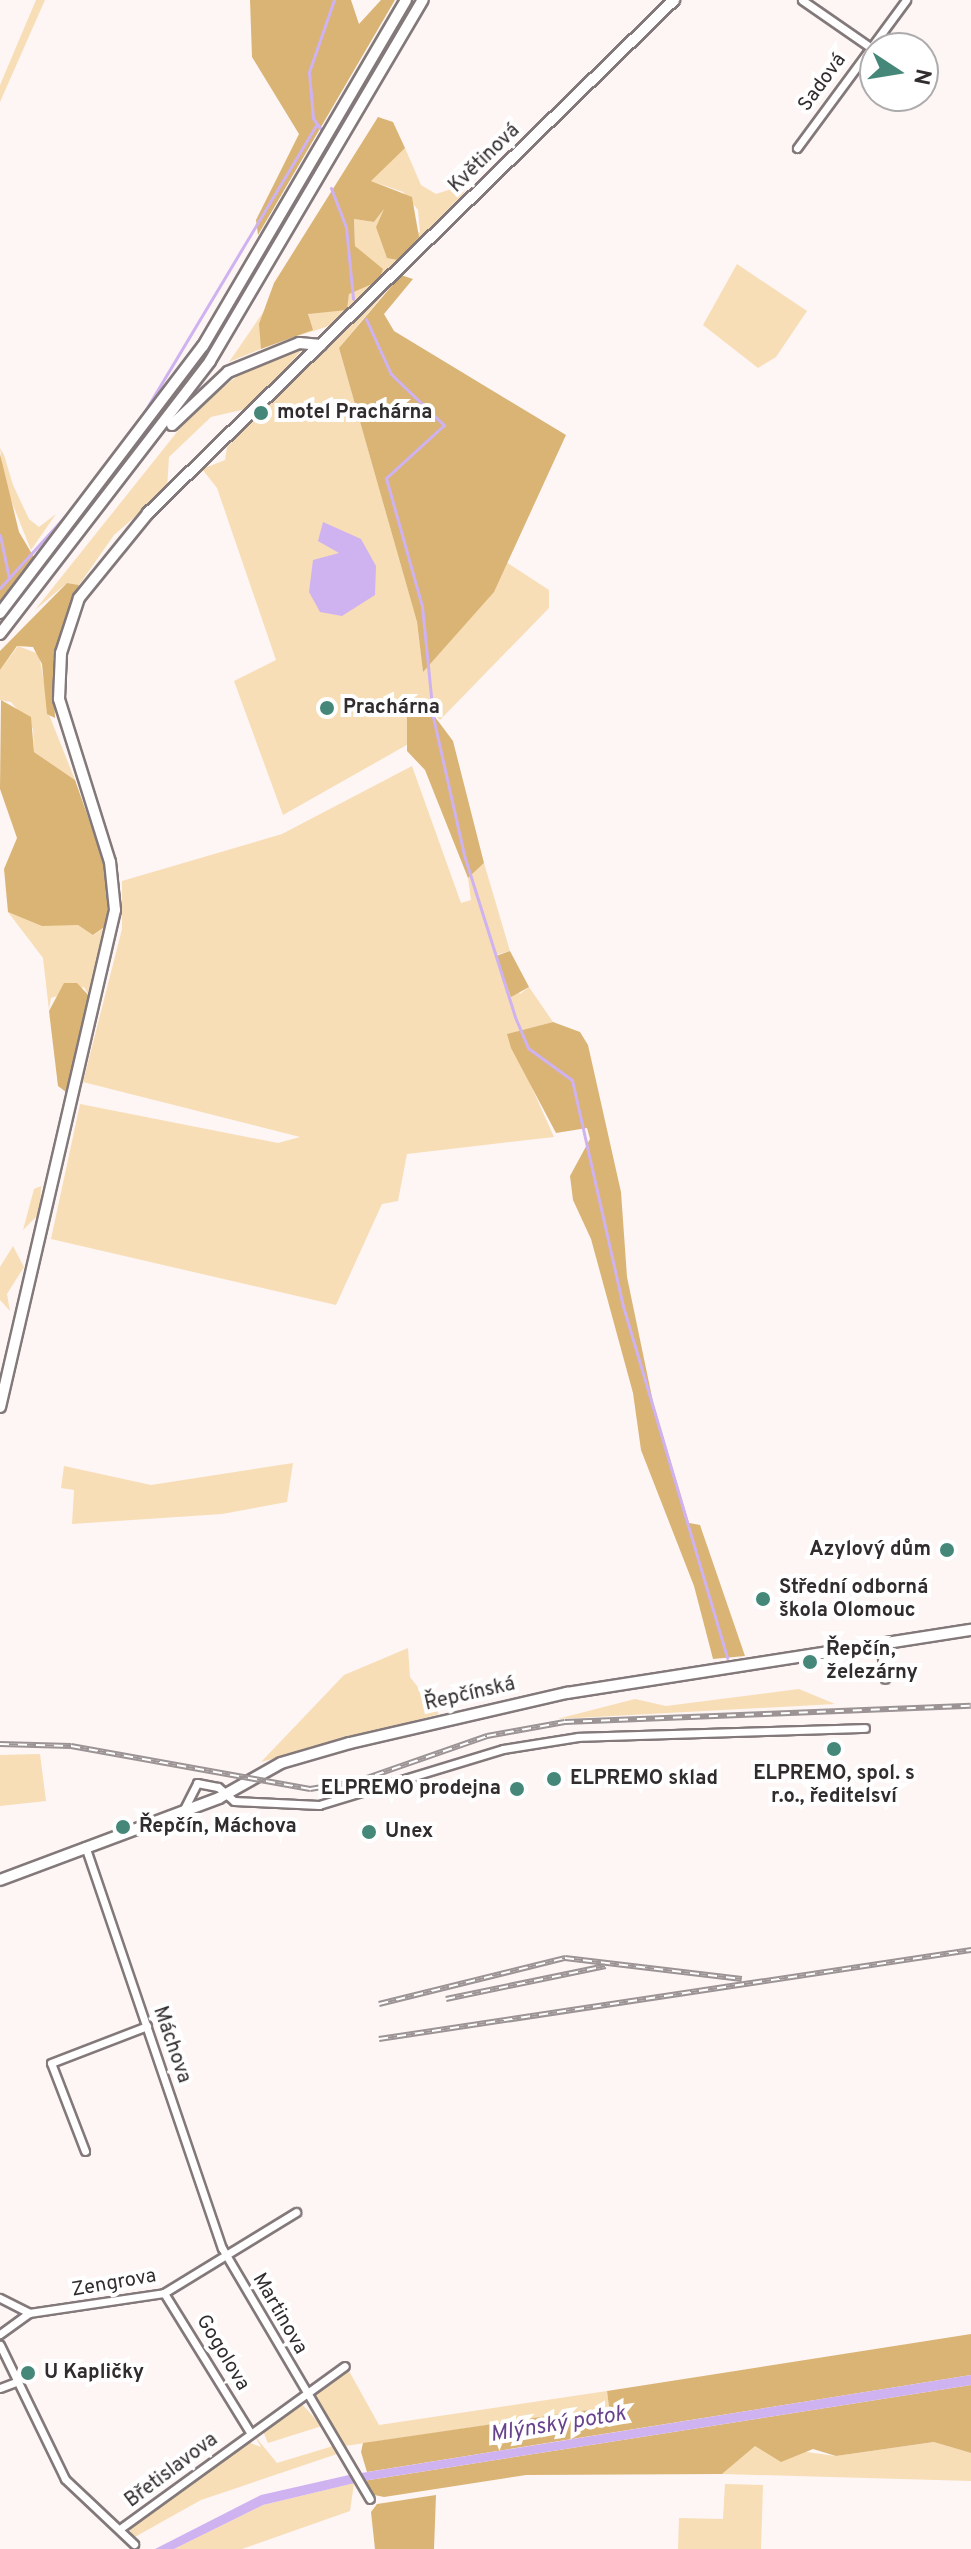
<!DOCTYPE html>
<html>
<head>
<meta charset="utf-8">
<style>
  body { margin:0 }
  #map { position:relative; width:971px; height:2549px; overflow:hidden; background:#fef5f5; font-family:Overpass,sans-serif }
  div>[style] { position:absolute }
  [style*='--x'] { left:calc(var(--x)*1px); top:calc(var(--y)*1px); width:calc(var(--w)*1px); rotate:calc(var(--a)*1deg) }
  .green>* { inset:0; background:#f7deb6 }
  .forest>* { inset:0; background:#dab475 }
  .water>* { inset:0; background:#cfb2f0 }
  .stream>* { height:3px; margin:-1.5px; padding:0 1.5px; transform-origin:1.5px; border-radius:1.5px; background:#cfb2f0 }
  .roads { filter:drop-shadow(2px 0 #83797a) drop-shadow(-2px 0 #83797a) drop-shadow(0 2px #83797a) drop-shadow(0 -2px #83797a) }
  .street>* { height:7px; margin:-3.5px; padding:0 3.5px; transform-origin:3.5px; border-radius:3.5px; background:#fff }
  .secondary>* { height:10px; margin:-5px; padding:0 5px; transform-origin:5px; border-radius:5px; background:#fff }
  .rail>* { height:6px; margin-top:-3px; transform-origin:0; background:repeating-linear-gradient(90deg,#fff 0 9px,#9b9394 0 18px); box-sizing:border-box; border-block:2px solid #9b9394 }
  .dots>* { width:22px; height:22px; translate:-50% -50%; box-sizing:border-box; border:4px solid #fff; border-radius:50% }
  span { translate:-50% -50%; white-space:nowrap; text-align:center; line-height:1.15; -webkit-text-stroke:8px #fff; paint-order:stroke }
  .street-label { font-size:20px; color:#312c2d }
  .poi-label { font-size:20px; color:#312c2d; font-weight:700 }
  .left { translate:0 -50%; text-align:left }
  .right { translate:-100% -50%; text-align:right }
  .water-label { font-size:22px; color:#68428c; font-style:italic }
  .north { position:absolute; left:859px; top:32px; width:80px; height:80px; box-sizing:border-box; background:#fff; border:2px solid #adabab; border-radius:50%; rotate:102deg; font-size:22px; font-weight:700; line-height:32px; text-align:center; color:#312c2d }
  .north::after { content:''; display:block; margin:auto; width:28px; height:36px; background:#45887a; clip-path:polygon(50% 0,100% 100%,50% 72%,0 100%) }
</style>
</head>
<body>
<div id="map">
  <div class="green">
    <i style="clip-path:polygon(36px 0,45px 0,0 102px,0 85px)"></i>
    <i style="clip-path:polygon(405px 148px,421px 185px,436px 194px,467px 184px,464px 193px,343px 317px,326px 327px,285px 340px,310px 331px,308px 315px,318px 308px,347px 310px,349px 294px,383px 274px,355px 246px,354px 219px,374px 222px,384px 209px,420px 233px,418px 210px,403px 192px,371px 181px,373px 172px)"></i>
    <i style="clip-path:polygon(737px 264px,807px 311px,776px 357px,758px 368px,703px 325px)"></i>
    <i style="clip-path:polygon(391px 285px,339px 348px,417px 622px,423px 671px,503px 560px,549px 590px,549px 608px,440px 720px,429px 709px,407px 717px,412px 742px,283px 815px,234px 681px,276px 660px,217px 488px,202px 469px,225px 460px,227px 447px)"></i>
    <i style="clip-path:polygon(264px 311px,261px 349px,229px 362px)"></i>
    <i style="clip-path:polygon(303px 349px,250px 408px,211px 417px,169px 457px,167px 489px,114px 535px,79px 585px,67px 583px,35px 610px,197px 407px,244px 371px)"></i>
    <i style="clip-path:polygon(0 448px,4px 455px,13px 485px,29px 519px,39px 527px,56px 514px,31px 550px,4px 483px)"></i>
    <i style="clip-path:polygon(18px 646px,39px 654px,50px 717px,75px 780px,34px 752px,33px 729px,11px 702px,0 700px,0 670px)"></i>
    <i style="clip-path:polygon(412px 766px,461px 903px,471px 900px,468px 878px,484px 863px,510px 951px,496px 955px,520px 994px,529px 987px,553px 1022px,508px 1034px,554px 1137px,407px 1154px,398px 1201px,382px 1204px,336px 1305px,51px 1239px,80px 1104px,278px 1143px,300px 1137px,83px 1082px,122px 929px,122px 881px,282px 834px)"></i>
    <i style="clip-path:polygon(8px 912px,78px 925px,94px 935px,107px 925px,90px 997px,84px 987px,51px 998px,49px 1010px,43px 958px)"></i>
    <i style="clip-path:polygon(41px 1186px,40px 1213px,23px 1230px,34px 1189px)"></i>
    <i style="clip-path:polygon(13px 1246px,24px 1267px,7px 1294px,10px 1311px,0 1300px,0 1267px)"></i>
    <i style="clip-path:polygon(293px 1463px,287px 1502px,222px 1514px,72px 1524px,74px 1490px,61px 1488px,64px 1466px,151px 1485px)"></i>
    <i style="clip-path:polygon(408px 1648px,410px 1677px,439px 1714px,261px 1762px,344px 1675px)"></i>
    <i style="clip-path:polygon(799px 1689px,835px 1704px,557px 1719px,635px 1699px,666px 1706px)"></i>
    <i style="clip-path:polygon(40px 1754px,46px 1801px,0 1806px,0 1755px)"></i>
    <i style="clip-path:polygon(349px 2371px,379px 2425px,607px 2391px,609px 2407px,345px 2446px,312px 2393px)"></i>
    <i style="clip-path:polygon(299px 2401px,322px 2426px,268px 2443px,262px 2429px)"></i>
    <i style="clip-path:polygon(254px 2435px,277px 2463px,333px 2446px,337px 2454px,201px 2500px,133px 2538px,129px 2527px,245px 2441px,261px 2447px)"></i>
    <i style="clip-path:polygon(935px 2442px,971px 2453px,971px 2481px,722px 2474px,755px 2445px,836px 2456px)"></i>
    <i style="clip-path:polygon(354px 2483px,350px 2511px,242px 2549px,174px 2549px,263px 2505px)"></i>
    <i style="clip-path:polygon(725px 2484px,763px 2485px,761px 2549px,678px 2549px,679px 2518px,723px 2519px)"></i>
  </div>
  <div class="forest">
    <i style="clip-path:polygon(250px 0,351px 0,359px 24px,381px 0,395px 0,258px 235px,256px 220px,299px 134px,252px 57px)"></i>
    <i style="clip-path:polygon(378px 117px,393px 122px,405px 148px,371px 181px,412px 197px,419px 237px,398px 260px,387px 258px,376px 227px,384px 209px,374px 222px,354px 219px,355px 246px,383px 269px,379px 281px,349px 294px,347px 310px,308px 314px,313px 330px,261px 349px,259px 324px,274px 283px)"></i>
    <i style="clip-path:polygon(401px 275px,413px 279px,384px 314px,394px 331px,566px 435px,494px 592px,423px 672px,417px 622px,339px 348px)"></i>
    <i style="clip-path:polygon(0 454px,19px 532px,35px 559px,0 602px)"></i>
    <i style="clip-path:polygon(67px 583px,79px 585px,53px 659px,55px 718px,47px 714px,42px 664px,33px 647px,17px 646px,0 670px,0 651px)"></i>
    <i style="clip-path:polygon(1px 700px,31px 717px,34px 752px,75px 780px,107px 871px,107px 925px,93px 935px,78px 925px,42px 926px,8px 912px,4px 869px,17px 838px,0 789px)"></i>
    <i style="clip-path:polygon(429px 709px,453px 741px,484px 863px,468px 878px,425px 770px,407px 751px,407px 717px)"></i>
    <i style="clip-path:polygon(510px 951px,529px 987px,511px 997px,496px 956px)"></i>
    <i style="clip-path:polygon(64px 983px,77px 983px,90px 997px,66px 1092px,58px 1086px,49px 1011px)"></i>
    <i style="clip-path:polygon(553px 1022px,580px 1032px,588px 1045px,621px 1192px,627px 1277px,653px 1402px,689px 1523px,700px 1525px,745px 1656px,713px 1659px,694px 1586px,641px 1450px,633px 1393px,591px 1239px,573px 1200px,570px 1176px,590px 1139px,587px 1128px,556px 1133px,511px 1048px,507px 1034px)"></i>
    <i style="clip-path:polygon(971px 2334px,971px 2375px,367px 2472px,361px 2452px,363px 2443px,609px 2407px,607px 2391px)"></i>
    <i style="clip-path:polygon(971px 2385px,971px 2453px,934px 2442px,836px 2456px,813px 2449px,781px 2462px,755px 2446px,722px 2474px,526px 2475px,384px 2497px,370px 2494px,363px 2481px)"></i>
    <i style="clip-path:polygon(436px 2495px,434px 2549px,375px 2549px,371px 2512px,377px 2504px)"></i>
  </div>
  <div class="water">
    <i style="clip-path:polygon(323px 522px,361px 539px,376px 566px,375px 595px,342px 616px,320px 612px,309px 592px,313px 560px,339px 553px,318px 541px)"></i>
    <i style="clip-path:polygon(971px 2375px,971px 2385px,363px 2481px,263px 2505px,174px 2549px,155px 2549px,261px 2495px,349px 2475px)"></i>
  </div>
  <div class="stream">
    <i style="--x:323;--y:132;--w:17;--a:-126"></i>
    <i style="--x:313;--y:118;--w:46;--a:-95"></i>
    <i style="--x:309;--y:72;--w:76;--a:-70.9"></i>
    <i style="--x:331;--y:188;--w:42;--a:69"></i>
    <i style="--x:346;--y:227;--w:72;--a:84.4"></i>
    <i style="--x:366;--y:319;--w:60;--a:65.6"></i>
    <i style="--x:391;--y:374;--w:74;--a:43.9"></i>
    <i style="--x:444;--y:425;--w:79;--a:137.6"></i>
    <i style="--x:386;--y:478;--w:133;--a:74.3"></i>
    <i style="--x:422;--y:606;--w:112;--a:84.3"></i>
    <i style="--x:433;--y:717;--w:141;--a:77.3"></i>
    <i style="--x:464;--y:855;--w:170;--a:72.5"></i>
    <i style="--x:515;--y:1017;--w:34;--a:67"></i>
    <i style="--x:528;--y:1048;--w:54;--a:36"></i>
    <i style="--x:572;--y:1080;--w:232;--a:77.3"></i>
    <i style="--x:623;--y:1306;--w:367;--a:73.5"></i>
    <i style="--x:136;--y:426;--w:352;--a:-59.1"></i>
    <i style="--x:0;--y:535;--w:44;--a:78.2"></i>
    <i style="--x:0;--y:588;--w:116;--a:-47.8"></i>
  </div>
  <div class="roads">
    <div class="street">
      <i style="--x:802;--y:0;--w:83;--a:34.7"></i>
      <i style="--x:797;--y:148;--w:184;--a:-53.6"></i>
      <i style="--x:880;--y:1644;--w:35;--a:82"></i>
      <i style="--x:184;--y:1809;--w:29;--a:-63"></i>
      <i style="--x:197;--y:1783;--w:21;--a:11"></i>
      <i style="--x:218;--y:1787;--w:21;--a:41"></i>
      <i style="--x:234;--y:1801;--w:85;--a:2.7"></i>
      <i style="--x:319;--y:1805;--w:192;--a:-16.9"></i>
      <i style="--x:503;--y:1749;--w:76;--a:-9.1"></i>
      <i style="--x:578;--y:1737;--w:287;--a:-1.8"></i>
      <i style="--x:85;--y:1846;--w:425;--a:71.2"></i>
      <i style="--x:222;--y:2248;--w:291;--a:59.5"></i>
      <i style="--x:85;--y:2151;--w:94;--a:-111.1"></i>
      <i style="--x:51;--y:2063;--w:103;--a:-21.1"></i>
      <i style="--x:164;--y:2293;--w:163;--a:58.3"></i>
      <i style="--x:0;--y:2298;--w:33;--a:27"></i>
      <i style="--x:29;--y:2313;--w:136;--a:-8.4"></i>
      <i style="--x:164;--y:2293;--w:155;--a:-31.5"></i>
      <i style="--x:0;--y:2334;--w:36;--a:-36"></i>
      <i style="--x:0;--y:2345;--w:149;--a:64.1"></i>
      <i style="--x:65;--y:2479;--w:95;--a:43.3"></i>
      <i style="--x:0;--y:2388;--w:17;--a:-21"></i>
      <i style="--x:121;--y:2528;--w:276;--a:-35.9"></i>
    </div>
    <div class="secondary">
      <i style="--x:172;--y:425;--w:77;--a:-43.4"></i>
      <i style="--x:228;--y:372;--w:77;--a:-22.2"></i>
      <i style="--x:299;--y:343;--w:22;--a:5"></i>
      <i style="--x:0;--y:613;--w:335;--a:-52.8"></i>
      <i style="--x:203;--y:346;--w:401;--a:-59.6"></i>
      <i style="--x:0;--y:634;--w:344;--a:-52.4"></i>
      <i style="--x:210;--y:361;--w:419;--a:-59.5"></i>
      <i style="--x:0;--y:1407;--w:510;--a:-76.97"></i>
      <i style="--x:115;--y:910;--w:48;--a:-95.9"></i>
      <i style="--x:110;--y:862;--w:171;--a:-107.4"></i>
      <i style="--x:59;--y:699;--w:46;--a:-87.5"></i>
      <i style="--x:61;--y:653;--w:58;--a:-71.9"></i>
      <i style="--x:79;--y:598;--w:109;--a:-50.9"></i>
      <i style="--x:148;--y:513;--w:735;--a:-44.28"></i>
      <i style="--x:0;--y:1880;--w:234;--a:-20.5"></i>
      <i style="--x:219;--y:1798;--w:71;--a:-29.4"></i>
      <i style="--x:281;--y:1763;--w:72;--a:-16.2"></i>
      <i style="--x:350;--y:1743;--w:223;--a:-13"></i>
      <i style="--x:567;--y:1693;--w:409;--a:-8.9"></i>
    </div>
  </div>
  <div class="rail">
    <i style="--x:0;--y:1744;--w:71;--a:1.6"></i>
    <i style="--x:71;--y:1746;--w:243;--a:10.2"></i>
    <i style="--x:310;--y:1789;--w:49;--a:-9.5"></i>
    <i style="--x:358;--y:1781;--w:137;--a:-19.2"></i>
    <i style="--x:487;--y:1736;--w:79;--a:-10.2"></i>
    <i style="--x:565;--y:1722;--w:406;--a:-2.3"></i>
    <i style="--x:446;--y:1999;--w:163;--a:-11.7"></i>
    <i style="--x:379;--y:2004;--w:192;--a:-13.9"></i>
    <i style="--x:565;--y:1958;--w:178;--a:6.8"></i>
    <i style="--x:379;--y:2039;--w:599;--a:-8.55"></i>
  </div>
  <div class="dots">
    <i style="left:261px;top:413px;background:#45887a"></i>
    <i style="left:327px;top:708px;background:#45887a"></i>
    <i style="left:947px;top:1550px;background:#45887a"></i>
    <i style="left:763px;top:1599px;background:#45887a"></i>
    <i style="left:810px;top:1662px;background:#45887a"></i>
    <i style="left:834px;top:1749px;background:#45887a"></i>
    <i style="left:554px;top:1779px;background:#45887a"></i>
    <i style="left:517px;top:1789px;background:#45887a"></i>
    <i style="left:123px;top:1827px;background:#45887a"></i>
    <i style="left:369px;top:1832px;background:#45887a"></i>
    <i style="left:28px;top:2373px;background:#45887a"></i>
  </div>
  <div class="street-label">
    <span style="left:823px;top:83px;rotate:-54deg">Sadová</span>
    <span style="left:485px;top:159px;rotate:-44deg">Květinová</span>
    <span style="left:470px;top:1695px;rotate:-13deg">Řepčínská</span>
    <span style="left:171px;top:2045px;rotate:71deg">Máchova</span>
    <span style="left:114px;top:2284px;rotate:-10deg">Zengrova</span>
    <span style="left:279px;top:2314px;rotate:60deg">Martinova</span>
    <span style="left:222px;top:2353px;rotate:59deg">Gogolova</span>
    <span style="left:172px;top:2471px;rotate:-37deg">Břetislavova</span>
  </div>
  <div class="poi-label">
    <span class="left" style="left:277px;top:413px">motel Prachárna</span>
    <span class="left" style="left:343px;top:708px">Prachárna</span>
    <span class="right" style="left:931px;top:1550px">Azylový dům</span>
    <span class="left" style="left:779px;top:1600px">Střední odborná<br>škola Olomouc</span>
    <span class="left" style="left:826px;top:1662px">Řepčín,<br>železárny</span>
    <span style="left:834px;top:1786px">ELPREMO, spol. s<br>r.o., ředitelsví</span>
    <span class="left" style="left:570px;top:1779px">ELPREMO sklad</span>
    <span class="right" style="left:501px;top:1789px">ELPREMO prodejna</span>
    <span class="left" style="left:139px;top:1827px">Řepčín, Máchova</span>
    <span class="left" style="left:385px;top:1832px">Unex</span>
    <span class="left" style="left:44px;top:2373px">U Kapličky</span>
  </div>
  <div class="water-label">
    <span style="left:558px;top:2425px;rotate:-9deg">Mlýnský potok</span>
  </div>
  <div class="north">N</div>
</div>
</body>
</html>
